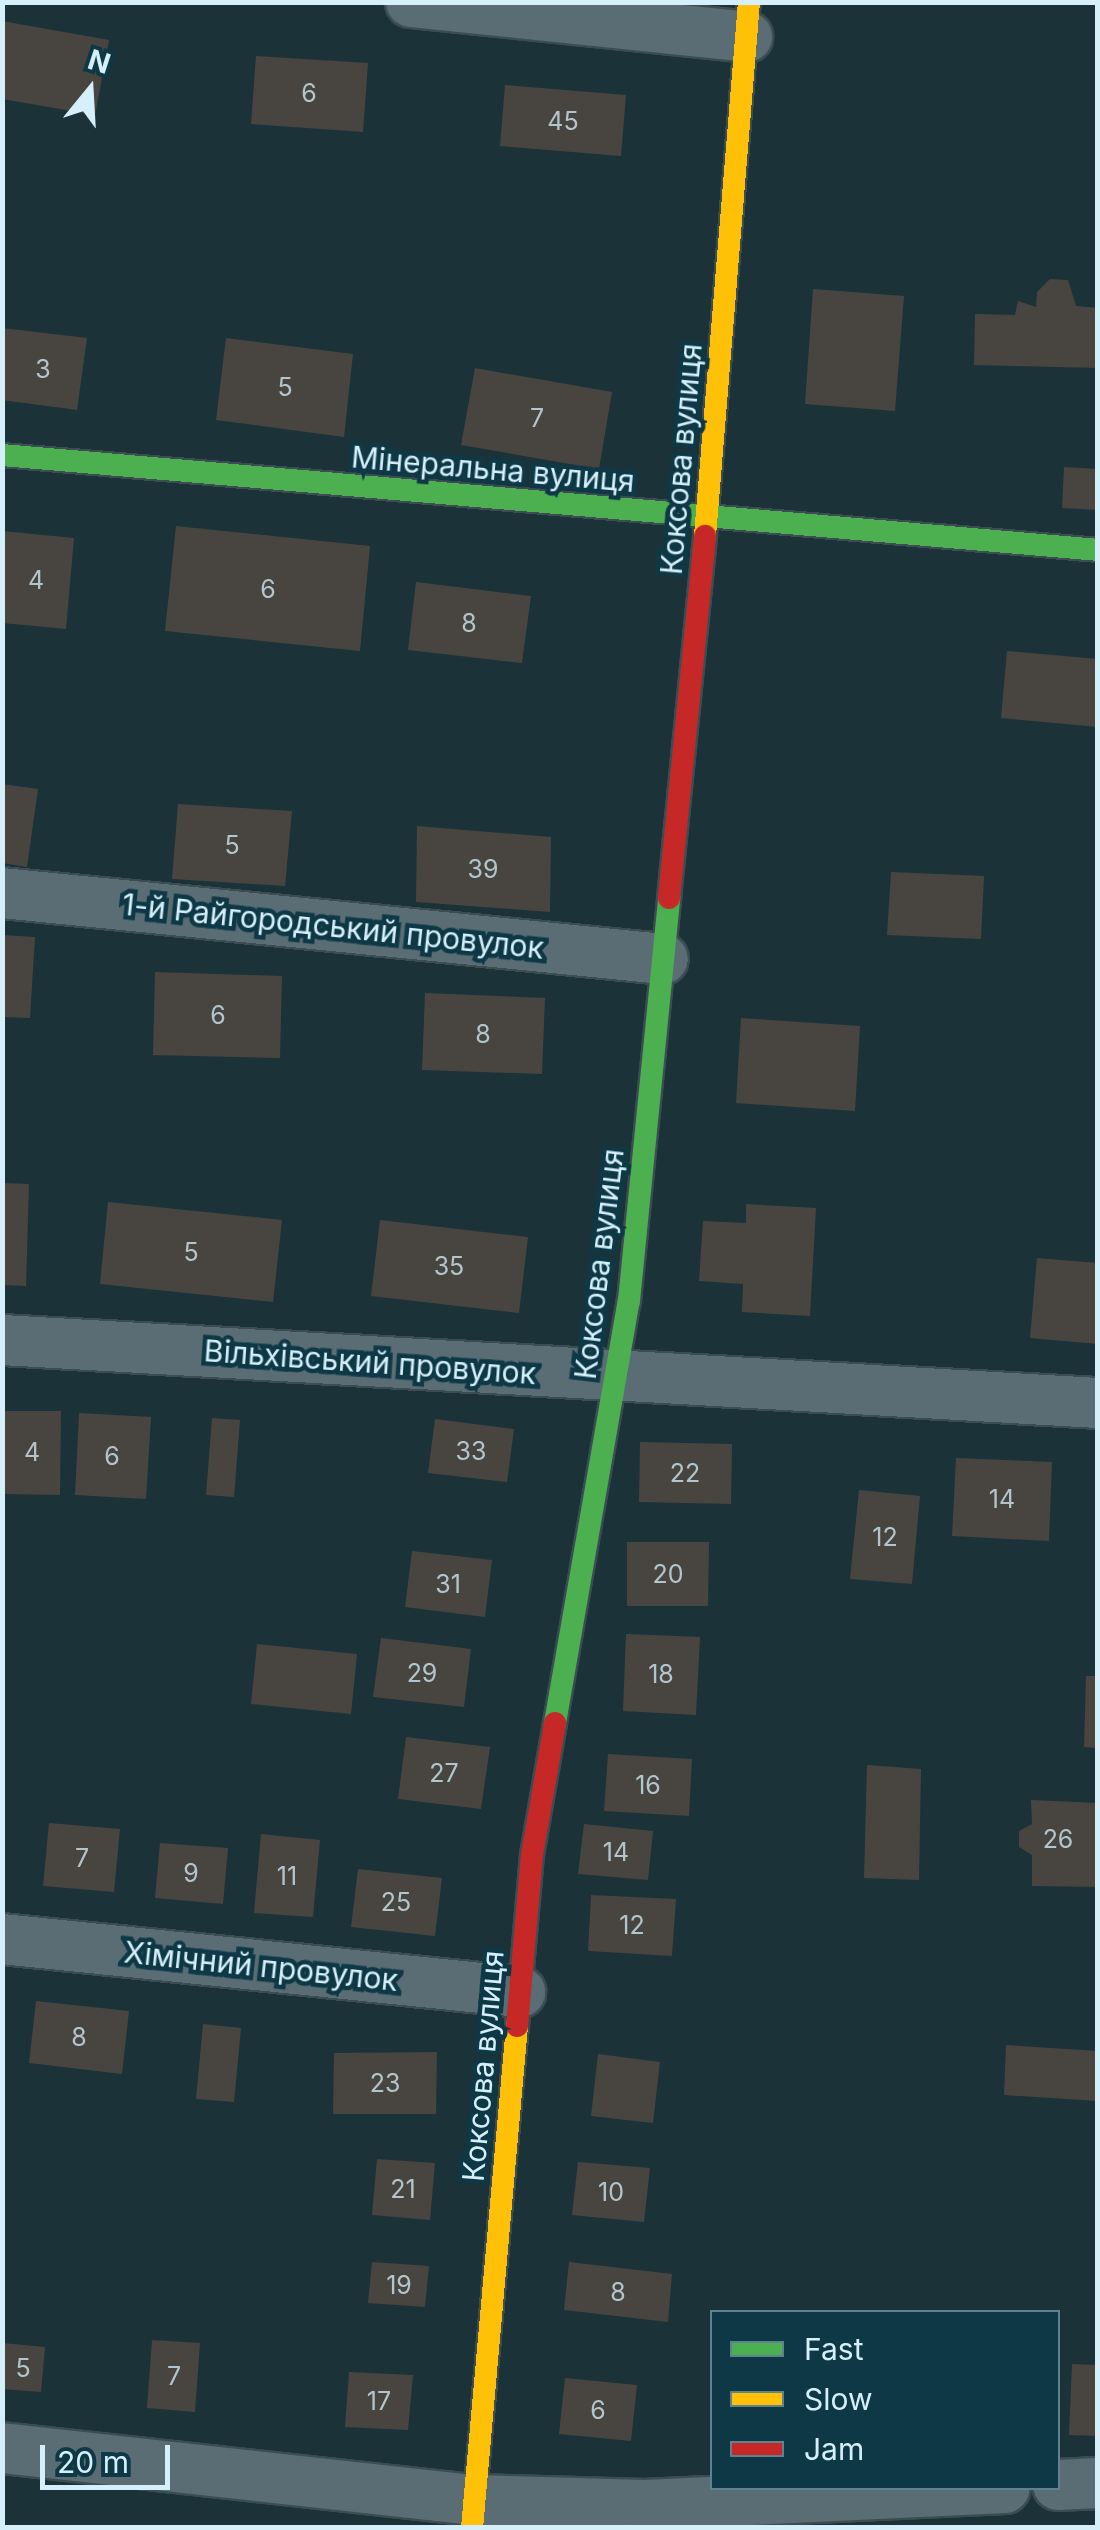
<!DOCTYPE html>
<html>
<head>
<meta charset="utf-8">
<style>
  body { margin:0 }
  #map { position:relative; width:1100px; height:2530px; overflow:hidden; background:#1b3239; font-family:Inter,sans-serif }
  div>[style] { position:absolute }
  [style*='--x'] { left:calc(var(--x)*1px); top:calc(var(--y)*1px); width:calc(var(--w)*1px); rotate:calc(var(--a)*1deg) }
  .building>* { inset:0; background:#484541 }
  .roads { filter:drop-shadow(2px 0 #3b4d53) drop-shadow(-2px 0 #3b4d53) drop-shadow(0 2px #3b4d53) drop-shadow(0 -2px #3b4d53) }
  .street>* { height:50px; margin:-25px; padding:0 25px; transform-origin:25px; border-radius:25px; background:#5a6d74 }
  .fast>* { height:22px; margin:-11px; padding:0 11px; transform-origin:11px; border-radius:11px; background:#4caf50 }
  .slow>* { height:22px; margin:-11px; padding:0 11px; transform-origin:11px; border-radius:11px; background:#ffc107 }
  .jam>* { height:22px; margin:-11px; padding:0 11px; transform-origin:11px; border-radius:11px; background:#c62828 }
  span { translate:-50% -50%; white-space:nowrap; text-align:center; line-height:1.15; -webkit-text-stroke:9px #0e3846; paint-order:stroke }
  .number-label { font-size:25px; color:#b2c5cc }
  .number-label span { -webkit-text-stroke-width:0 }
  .street-label { font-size:30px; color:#d5f0fb }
  .frame { position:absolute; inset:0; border:5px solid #d5f0fb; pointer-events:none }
  .legend { position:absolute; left:710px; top:2310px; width:350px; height:180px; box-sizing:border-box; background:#0e3846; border:2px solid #5e828e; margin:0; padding:12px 18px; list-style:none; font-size:30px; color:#d5f0fb }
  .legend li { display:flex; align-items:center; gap:20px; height:50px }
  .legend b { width:50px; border:2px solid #5e828e }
  .north { position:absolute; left:40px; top:40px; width:100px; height:100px; -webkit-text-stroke:8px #0e3846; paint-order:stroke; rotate:18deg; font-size:28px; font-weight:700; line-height:40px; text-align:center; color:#d5f0fb }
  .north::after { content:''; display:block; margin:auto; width:35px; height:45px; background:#d5f0fb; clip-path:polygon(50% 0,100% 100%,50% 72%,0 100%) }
  .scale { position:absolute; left:40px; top:2445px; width:130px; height:45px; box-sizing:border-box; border:5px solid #d5f0fb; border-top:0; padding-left:12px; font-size:30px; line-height:35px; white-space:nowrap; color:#d5f0fb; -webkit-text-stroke:8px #0e3846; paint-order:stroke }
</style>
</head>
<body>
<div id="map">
  <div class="building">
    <i style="clip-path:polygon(2px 21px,109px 40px,95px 115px,2px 99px)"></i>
    <i style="clip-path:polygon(256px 56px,368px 63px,363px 132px,251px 124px)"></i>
    <i style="clip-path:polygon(505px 85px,626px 95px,621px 156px,500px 146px)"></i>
    <i style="clip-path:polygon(1050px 279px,1068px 280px,1076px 306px,1098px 308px,1098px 368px,974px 365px,975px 314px,1015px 315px,1018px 301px,1036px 307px,1037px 292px)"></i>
    <i style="clip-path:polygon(813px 289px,904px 296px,895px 411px,805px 404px)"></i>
    <i style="clip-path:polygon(2px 328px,87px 338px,77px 410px,2px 400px)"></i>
    <i style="clip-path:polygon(226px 338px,353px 354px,344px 437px,216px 420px)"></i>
    <i style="clip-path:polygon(475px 368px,612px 392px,599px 469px,461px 445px)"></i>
    <i style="clip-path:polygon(1064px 467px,1098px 469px,1098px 510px,1062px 508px)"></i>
    <i style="clip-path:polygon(176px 526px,370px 546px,360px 651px,165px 631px)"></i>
    <i style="clip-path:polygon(2px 531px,74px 538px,66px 629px,2px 623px)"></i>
    <i style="clip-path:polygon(416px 582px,531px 596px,522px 663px,408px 650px)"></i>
    <i style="clip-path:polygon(1007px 651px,1098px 659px,1098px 727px,1001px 718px)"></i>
    <i style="clip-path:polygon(2px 784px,38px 789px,27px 867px,2px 863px)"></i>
    <i style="clip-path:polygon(178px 804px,292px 811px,285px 886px,172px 879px)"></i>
    <i style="clip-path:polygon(417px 826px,551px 837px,550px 912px,416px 902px)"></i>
    <i style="clip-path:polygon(891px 872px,984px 876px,981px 939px,887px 935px)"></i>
    <i style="clip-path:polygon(2px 935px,35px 937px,30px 1018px,2px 1017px)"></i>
    <i style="clip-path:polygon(155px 972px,282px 976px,280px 1058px,153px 1055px)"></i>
    <i style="clip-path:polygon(425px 993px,545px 998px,542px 1074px,422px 1070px)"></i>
    <i style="clip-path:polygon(741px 1018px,860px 1026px,855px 1111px,736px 1103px)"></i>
    <i style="clip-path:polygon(2px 1183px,29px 1184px,26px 1286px,2px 1285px)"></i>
    <i style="clip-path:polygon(108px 1202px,282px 1220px,273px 1302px,100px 1284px)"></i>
    <i style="clip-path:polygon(746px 1204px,816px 1208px,810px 1316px,742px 1312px,743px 1284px,699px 1281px,703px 1221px,746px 1223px)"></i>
    <i style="clip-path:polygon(380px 1220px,528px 1237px,519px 1313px,371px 1296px)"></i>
    <i style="clip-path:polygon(1037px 1258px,1098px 1263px,1098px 1344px,1030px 1338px)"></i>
    <i style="clip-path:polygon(2px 1411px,61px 1411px,60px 1495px,2px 1494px)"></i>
    <i style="clip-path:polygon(79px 1413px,151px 1417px,146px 1499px,75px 1495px)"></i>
    <i style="clip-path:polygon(212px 1418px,240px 1420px,234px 1497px,206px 1495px)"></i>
    <i style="clip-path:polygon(435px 1419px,514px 1429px,507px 1482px,428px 1473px)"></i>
    <i style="clip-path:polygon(640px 1442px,732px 1444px,731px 1504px,639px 1502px)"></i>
    <i style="clip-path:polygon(956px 1458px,1052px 1462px,1049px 1541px,952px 1536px)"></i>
    <i style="clip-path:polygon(859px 1490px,920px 1496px,912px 1584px,850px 1579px)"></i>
    <i style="clip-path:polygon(627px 1542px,709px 1542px,708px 1606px,627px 1606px)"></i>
    <i style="clip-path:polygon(412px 1551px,492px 1560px,485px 1617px,405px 1607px)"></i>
    <i style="clip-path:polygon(626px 1634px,700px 1637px,696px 1715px,623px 1711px)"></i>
    <i style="clip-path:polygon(381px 1638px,471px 1649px,464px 1707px,373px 1697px)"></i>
    <i style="clip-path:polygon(257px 1644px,357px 1654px,351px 1714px,251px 1704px)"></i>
    <i style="clip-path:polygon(1086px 1676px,1098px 1676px,1098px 1748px,1084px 1747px)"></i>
    <i style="clip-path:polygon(406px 1737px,490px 1747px,481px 1809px,398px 1799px)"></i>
    <i style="clip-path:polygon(608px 1754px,692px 1759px,689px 1816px,604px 1811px)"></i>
    <i style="clip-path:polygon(867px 1765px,921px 1769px,919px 1880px,864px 1878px)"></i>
    <i style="clip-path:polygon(1031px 1800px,1098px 1803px,1098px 1887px,1032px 1886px,1032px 1855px,1019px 1847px,1019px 1831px,1032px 1824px)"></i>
    <i style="clip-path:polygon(49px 1823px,120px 1829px,114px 1892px,43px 1886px)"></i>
    <i style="clip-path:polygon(584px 1824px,653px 1831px,648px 1880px,578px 1874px)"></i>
    <i style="clip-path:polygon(261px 1834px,320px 1840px,313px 1917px,254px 1913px)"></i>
    <i style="clip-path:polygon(160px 1843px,228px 1848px,223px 1904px,155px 1898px)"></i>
    <i style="clip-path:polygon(358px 1869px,442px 1878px,435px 1936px,351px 1927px)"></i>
    <i style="clip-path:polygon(591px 1895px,676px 1899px,672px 1956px,588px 1951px)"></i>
    <i style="clip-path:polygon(36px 2001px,129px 2011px,122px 2074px,29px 2063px)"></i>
    <i style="clip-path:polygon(203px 2024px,241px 2028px,234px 2102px,196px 2099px)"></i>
    <i style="clip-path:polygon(1006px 2045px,1098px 2051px,1098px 2101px,1004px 2095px)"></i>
    <i style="clip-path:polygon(437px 2052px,436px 2114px,333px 2114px,334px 2053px)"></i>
    <i style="clip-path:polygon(598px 2054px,660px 2062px,653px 2123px,591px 2116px)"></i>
    <i style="clip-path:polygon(377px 2159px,435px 2163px,430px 2220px,372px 2215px)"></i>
    <i style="clip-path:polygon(578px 2162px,650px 2168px,644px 2222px,572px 2215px)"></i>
    <i style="clip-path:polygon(372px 2262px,429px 2266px,425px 2307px,368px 2303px)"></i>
    <i style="clip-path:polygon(569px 2262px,672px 2274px,668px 2322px,564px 2310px)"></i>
    <i style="clip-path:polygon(152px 2340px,200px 2343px,195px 2412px,147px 2408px)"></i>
    <i style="clip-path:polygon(2px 2343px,45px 2347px,41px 2392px,2px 2389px)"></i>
    <i style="clip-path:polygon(1072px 2364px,1098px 2365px,1098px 2436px,1069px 2435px)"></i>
    <i style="clip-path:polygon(349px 2372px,413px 2375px,408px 2430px,345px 2427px)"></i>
    <i style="clip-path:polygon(565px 2378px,637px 2385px,631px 2441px,559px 2434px)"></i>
  </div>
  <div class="roads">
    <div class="street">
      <i style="--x:411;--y:2;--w:338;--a:5.9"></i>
      <i style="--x:2;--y:893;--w:664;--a:5.7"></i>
      <i style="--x:2;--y:1340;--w:1098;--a:3.29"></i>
      <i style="--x:2;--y:1939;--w:521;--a:5.84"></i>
      <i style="--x:2;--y:2448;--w:476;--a:6.3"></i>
      <i style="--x:475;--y:2500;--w:170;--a:1.7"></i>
      <i style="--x:645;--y:2505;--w:360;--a:-2.7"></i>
      <i style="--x:1058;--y:2485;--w:40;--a:-2.9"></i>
    </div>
    <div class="fast">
      <i style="--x:2;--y:455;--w:1100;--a:4.95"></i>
      <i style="--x:555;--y:1723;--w:428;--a:-80.1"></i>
      <i style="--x:629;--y:1301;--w:405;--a:-84.3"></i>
    </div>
    <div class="slow">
      <i style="--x:705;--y:536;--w:536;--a:-85.29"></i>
      <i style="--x:472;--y:2528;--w:504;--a:-84.88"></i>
    </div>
    <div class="jam">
      <i style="--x:669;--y:898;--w:364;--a:-84.3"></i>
      <i style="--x:517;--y:2026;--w:172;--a:-85"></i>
      <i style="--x:532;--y:1855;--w:134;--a:-80.1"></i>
    </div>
  </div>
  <div class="number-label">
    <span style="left:309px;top:93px">6</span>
    <span style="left:563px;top:121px">45</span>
    <span style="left:43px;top:369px">3</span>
    <span style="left:285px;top:387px">5</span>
    <span style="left:537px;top:418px">7</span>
    <span style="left:36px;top:580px">4</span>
    <span style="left:268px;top:589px">6</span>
    <span style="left:469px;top:623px">8</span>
    <span style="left:232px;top:845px">5</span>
    <span style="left:483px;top:869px">39</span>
    <span style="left:218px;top:1015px">6</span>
    <span style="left:483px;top:1034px">8</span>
    <span style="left:191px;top:1252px">5</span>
    <span style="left:449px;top:1266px">35</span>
    <span style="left:471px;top:1451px">33</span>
    <span style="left:32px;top:1452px">4</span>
    <span style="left:112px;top:1456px">6</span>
    <span style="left:685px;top:1473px">22</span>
    <span style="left:1002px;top:1499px">14</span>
    <span style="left:885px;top:1537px">12</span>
    <span style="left:668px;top:1574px">20</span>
    <span style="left:448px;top:1584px">31</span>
    <span style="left:422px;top:1673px">29</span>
    <span style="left:661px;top:1674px">18</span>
    <span style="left:444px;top:1773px">27</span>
    <span style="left:648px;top:1785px">16</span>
    <span style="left:1058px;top:1839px">26</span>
    <span style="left:616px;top:1852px">14</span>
    <span style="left:82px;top:1858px">7</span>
    <span style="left:191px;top:1873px">9</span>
    <span style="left:287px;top:1876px">11</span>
    <span style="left:396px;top:1902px">25</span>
    <span style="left:632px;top:1925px">12</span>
    <span style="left:79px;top:2037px">8</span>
    <span style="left:385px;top:2083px">23</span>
    <span style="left:403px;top:2189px">21</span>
    <span style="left:611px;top:2192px">10</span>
    <span style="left:399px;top:2285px">19</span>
    <span style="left:618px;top:2292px">8</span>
    <span style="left:23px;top:2368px">5</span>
    <span style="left:174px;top:2376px">7</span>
    <span style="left:379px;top:2401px">17</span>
    <span style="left:598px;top:2410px">6</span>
  </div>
  <div class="street-label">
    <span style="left:681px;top:459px;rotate:-85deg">Коксова вулиця</span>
    <span style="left:493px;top:469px;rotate:5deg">Мінеральна вулиця</span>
    <span style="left:333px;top:926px;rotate:6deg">1-й Райгородський провулок</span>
    <span style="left:599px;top:1264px;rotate:-83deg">Коксова вулиця</span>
    <span style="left:370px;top:1362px;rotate:4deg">Вільхівський провулок</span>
    <span style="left:261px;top:1966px;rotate:6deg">Хімічний провулок</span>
    <span style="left:483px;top:2066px;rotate:-85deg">Коксова вулиця</span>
  </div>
  <div class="frame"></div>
  <ul class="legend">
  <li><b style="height:12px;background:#4caf50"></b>Fast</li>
  <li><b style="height:12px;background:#ffc107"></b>Slow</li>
  <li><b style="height:12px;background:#c62828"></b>Jam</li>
  </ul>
  <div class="north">N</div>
  <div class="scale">20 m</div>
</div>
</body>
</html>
